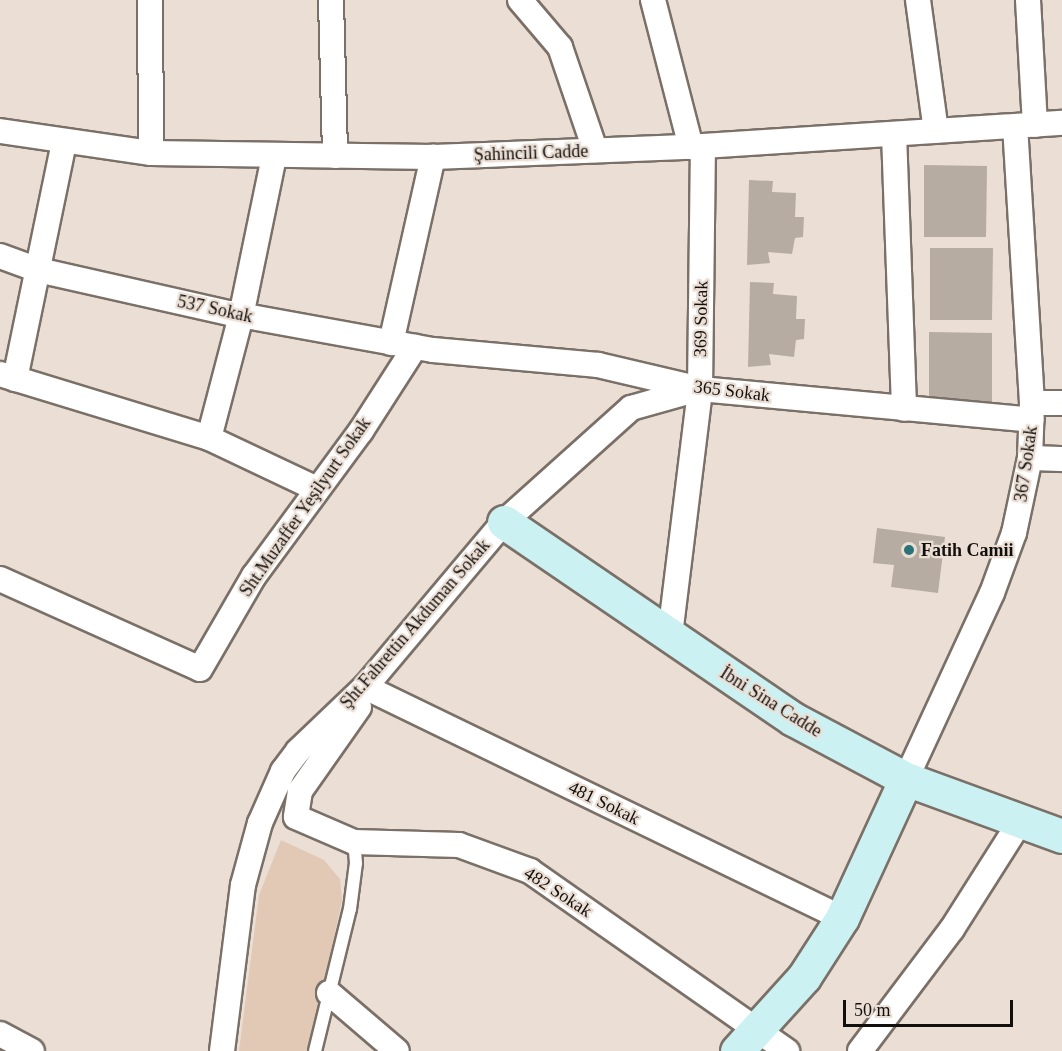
<!DOCTYPE html>
<html>
<head>
<meta charset="utf-8">
<style>
  body { margin:0 }
  #map { position:relative; width:1062px; height:1051px; overflow:hidden; background:#ebdfd5; font-family:Georgia,serif }
  div>[style] { position:absolute }
  [style*='--x'] { left:calc(var(--x)*1px); top:calc(var(--y)*1px); width:calc(var(--w)*1px); rotate:calc(var(--a)*1deg) }
  .green>* { inset:0; background:#e1c9b5 }
  .building>* { inset:0; background:#b7aca2 }
  .roads { filter:drop-shadow(2px 0 #7a7067) drop-shadow(-2px 0 #7a7067) drop-shadow(0 2px #7a7067) drop-shadow(0 -2px #7a7067) }
  .lane>* { height:12px; margin:-6px; padding:0 6px; transform-origin:6px; border-radius:6px; background:#fff }
  .street>* { height:24px; margin:-12px; padding:0 12px; transform-origin:12px; border-radius:12px; background:#fff }
  .secondary>* { height:33px; margin:-16.5px; padding:0 16.5px; transform-origin:16.5px; border-radius:16.5px; background:#cbf1f3 }
  .dots>* { width:16px; height:16px; translate:-50% -50%; box-sizing:border-box; border:3px solid #ebdfd5; border-radius:50% }
  span { translate:-50% -50%; white-space:nowrap; text-align:center; line-height:1.15; -webkit-text-stroke:4.5px #ebdfd5; paint-order:stroke }
  .street-label { font-size:18px; color:#130f0c }
  .poi-label { font-size:18px; color:#130f0c; font-weight:700 }
  .left { translate:0 -50%; text-align:left }
  .scale { position:absolute; left:843px; top:1000px; width:170px; height:27px; box-sizing:border-box; border:3px solid #130f0c; border-top:0; padding-left:8px; font-size:18px; line-height:21px; white-space:nowrap; color:#130f0c; -webkit-text-stroke:4px #ebdfd5; paint-order:stroke }
</style>
</head>
<body>
<div id="map">
  <div class="green">
    <i style="clip-path:polygon(281px 840px,324px 860px,340px 879px,342px 900px,309px 1051px,239px 1051px,259px 895px)"></i>
  </div>
  <div class="building">
    <i style="clip-path:polygon(924px 165px,987px 166px,986px 237px,924px 237px)"></i>
    <i style="clip-path:polygon(749px 180px,773px 181px,772px 192px,796px 193px,795px 217px,804px 217px,803px 237px,795px 238px,792px 254px,768px 252px,770px 263px,747px 265px)"></i>
    <i style="clip-path:polygon(930px 248px,993px 248px,992px 320px,930px 320px)"></i>
    <i style="clip-path:polygon(750px 282px,774px 283px,773px 294px,797px 296px,796px 319px,805px 319px,804px 339px,796px 340px,794px 357px,769px 354px,771px 365px,748px 367px)"></i>
    <i style="clip-path:polygon(929px 332px,992px 333px,992px 405px,929px 404px)"></i>
    <i style="clip-path:polygon(877px 528px,945px 537px,938px 593px,891px 587px,894px 565px,873px 563px)"></i>
  </div>
  <div class="roads">
    <div class="lane">
      <i style="--x:315;--y:1051;--w:146;--a:-76.2"></i>
      <i style="--x:350;--y:909;--w:46;--a:-82.6"></i>
      <i style="--x:356;--y:863;--w:21;--a:-95"></i>
    </div>
    <div class="street">
      <i style="--x:150;--y:0;--w:153;--a:89.6"></i>
      <i style="--x:331;--y:0;--w:156;--a:88.5"></i>
      <i style="--x:520;--y:0;--w:62;--a:49.6"></i>
      <i style="--x:560;--y:47;--w:109;--a:71.2"></i>
      <i style="--x:653;--y:0;--w:152;--a:75.5"></i>
      <i style="--x:918;--y:0;--w:132;--a:82.2"></i>
      <i style="--x:1028;--y:0;--w:125;--a:86.8"></i>
      <i style="--x:0;--y:131;--w:153;--a:8.3"></i>
      <i style="--x:151;--y:153;--w:282;--a:0.8"></i>
      <i style="--x:433;--y:157;--w:270;--a:-2.3"></i>
      <i style="--x:703;--y:146;--w:360;--a:-3.7"></i>
      <i style="--x:894;--y:134;--w:275;--a:87.9"></i>
      <i style="--x:0;--y:256;--w:40;--a:20.2"></i>
      <i style="--x:38;--y:270;--w:196;--a:12.7"></i>
      <i style="--x:229;--y:313;--w:207;--a:10.3"></i>
      <i style="--x:433;--y:350;--w:166;--a:5.2"></i>
      <i style="--x:598;--y:365;--w:105;--a:13.2"></i>
      <i style="--x:700;--y:389;--w:333;--a:5.3"></i>
      <i style="--x:391;--y:343;--w:191;--a:-77.3"></i>
      <i style="--x:0;--y:374;--w:219;--a:17"></i>
      <i style="--x:209;--y:438;--w:119;--a:25.3"></i>
      <i style="--x:15;--y:379;--w:242;--a:-78.3"></i>
      <i style="--x:1032;--y:403;--w:30;--a:0"></i>
      <i style="--x:209;--y:438;--w:126;--a:-75.3"></i>
      <i style="--x:241;--y:316;--w:163;--a:-78.3"></i>
      <i style="--x:1030;--y:458;--w:32;--a:2"></i>
      <i style="--x:0;--y:579;--w:219;--a:24.2"></i>
      <i style="--x:200;--y:669;--w:108;--a:-59.9"></i>
      <i style="--x:254;--y:576;--w:180;--a:-53.6"></i>
      <i style="--x:361;--y:431;--w:100;--a:-57.3"></i>
      <i style="--x:670;--y:635;--w:248;--a:-83"></i>
      <i style="--x:700;--y:389;--w:243;--a:-89.3"></i>
      <i style="--x:365;--y:687;--w:530;--a:25.84"></i>
      <i style="--x:359;--y:707;--w:103;--a:125.1"></i>
      <i style="--x:300;--y:791;--w:26;--a:99"></i>
      <i style="--x:296;--y:817;--w:63;--a:23.3"></i>
      <i style="--x:354;--y:842;--w:105;--a:1.6"></i>
      <i style="--x:459;--y:845;--w:76;--a:20.1"></i>
      <i style="--x:530;--y:871;--w:314;--a:35"></i>
      <i style="--x:906;--y:779;--w:205;--a:-65.2"></i>
      <i style="--x:992;--y:593;--w:64;--a:-69.9"></i>
      <i style="--x:1014;--y:533;--w:77;--a:-78"></i>
      <i style="--x:1030;--y:458;--w:55;--a:-87.9"></i>
      <i style="--x:1032;--y:403;--w:277;--a:-93.5"></i>
      <i style="--x:329;--y:993;--w:89;--a:40.5"></i>
      <i style="--x:0;--y:1034;--w:36;--a:28"></i>
      <i style="--x:222;--y:1051;--w:167;--a:-82.8"></i>
      <i style="--x:243;--y:885;--w:64;--a:-74.7"></i>
      <i style="--x:260;--y:823;--w:57;--a:-66.1"></i>
      <i style="--x:283;--y:771;--w:25;--a:-53"></i>
      <i style="--x:298;--y:751;--w:93;--a:-43.7"></i>
      <i style="--x:365;--y:687;--w:216;--a:-49.9"></i>
      <i style="--x:504;--y:522;--w:171;--a:-41.9"></i>
      <i style="--x:631;--y:408;--w:62;--a:-15.8"></i>
      <i style="--x:860;--y:1051;--w:153;--a:-53"></i>
      <i style="--x:952;--y:929;--w:127;--a:-57.6"></i>
    </div>
    <div class="secondary">
      <i style="--x:504;--y:522;--w:350;--a:34.3"></i>
      <i style="--x:793;--y:719;--w:128;--a:28"></i>
      <i style="--x:906;--y:779;--w:166;--a:20.1"></i>
      <i style="--x:737;--y:1051;--w:100;--a:-47.8"></i>
      <i style="--x:804;--y:977;--w:70;--a:-57.2"></i>
      <i style="--x:842;--y:918;--w:153;--a:-65.3"></i>
    </div>
  </div>
  <div class="dots">
    <i style="left:909px;top:550px;background:#2a7479"></i>
  </div>
  <div class="street-label">
    <span style="left:531px;top:153px;rotate:-2deg">Şahincili Cadde</span>
    <span style="left:215px;top:309px;rotate:12deg">537 Sokak</span>
    <span style="left:701px;top:319px;rotate:-89deg">369 Sokak</span>
    <span style="left:732px;top:391px;rotate:7deg">365 Sokak</span>
    <span style="left:1026px;top:464px;rotate:-82deg">367 Sokak</span>
    <span style="left:305px;top:507px;rotate:-55deg">Sht.Muzaffer Yeşilyurt Sokak</span>
    <span style="left:415px;top:624px;rotate:-49deg">Şht.Fahrettin Akduman Sokak</span>
    <span style="left:771px;top:702px;rotate:32deg">İbni Sina Cadde</span>
    <span style="left:604px;top:803px;rotate:26deg">481 Sokak</span>
    <span style="left:558px;top:892px;rotate:33deg">482 Sokak</span>
  </div>
  <div class="poi-label">
    <span class="left" style="left:921px;top:550px">Fatih Camii</span>
  </div>
  <div class="scale">50 m</div>
</div>
</body>
</html>
